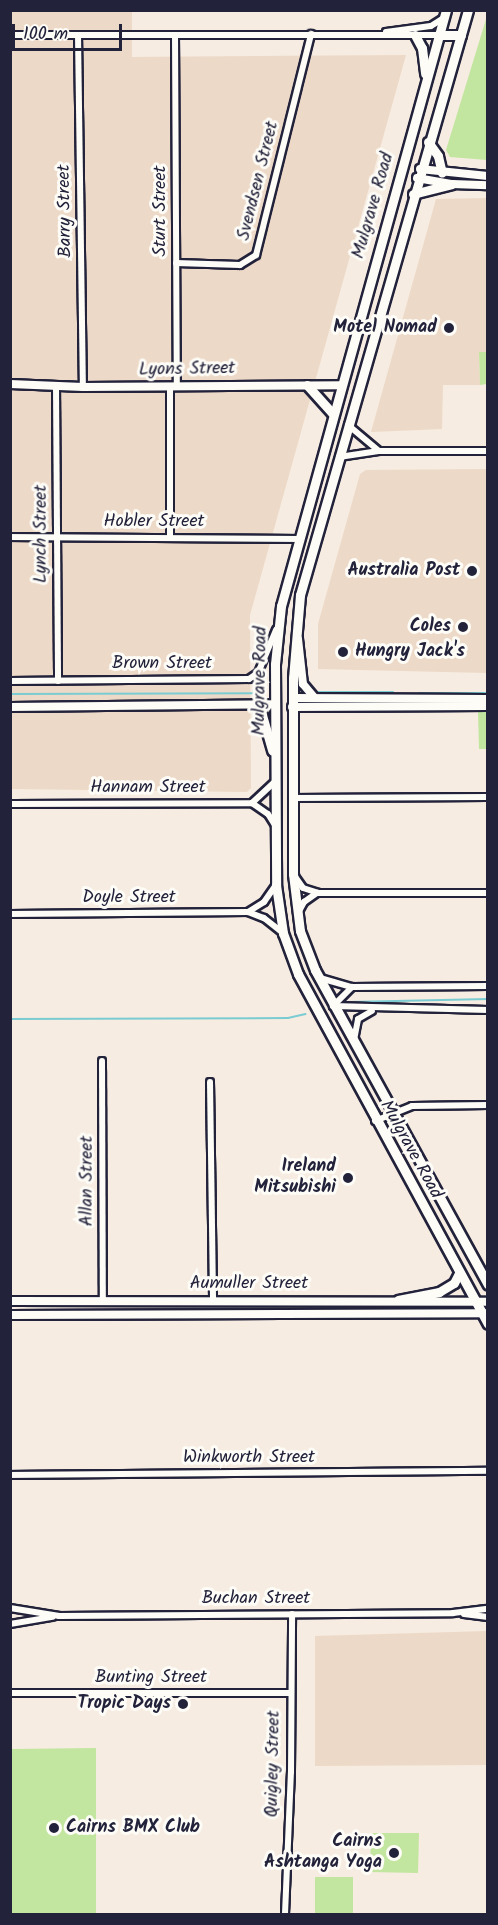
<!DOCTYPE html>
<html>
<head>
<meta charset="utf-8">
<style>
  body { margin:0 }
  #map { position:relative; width:498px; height:1925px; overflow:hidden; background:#f6ece1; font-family:Kalam,sans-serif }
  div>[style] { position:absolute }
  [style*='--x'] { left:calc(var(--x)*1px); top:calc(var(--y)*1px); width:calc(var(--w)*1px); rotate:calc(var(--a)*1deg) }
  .built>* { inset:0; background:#edd9c7 }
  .green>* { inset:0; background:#c2e69f }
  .stream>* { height:2px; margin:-1px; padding:0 1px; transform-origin:1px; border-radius:1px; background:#7bccd2 }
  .roads { filter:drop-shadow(2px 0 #22223b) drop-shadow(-2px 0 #22223b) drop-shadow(0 2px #22223b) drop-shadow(0 -2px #22223b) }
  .street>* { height:6px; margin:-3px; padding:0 3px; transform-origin:3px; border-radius:3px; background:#fdfcf7 }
  .secondary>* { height:8px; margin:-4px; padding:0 4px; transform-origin:4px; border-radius:4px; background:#fdfcf7 }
  .primary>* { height:9px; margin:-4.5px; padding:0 4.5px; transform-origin:4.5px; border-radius:4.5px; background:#fdfcf7 }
  .dots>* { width:16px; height:16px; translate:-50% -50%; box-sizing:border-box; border:3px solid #fdfcf7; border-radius:50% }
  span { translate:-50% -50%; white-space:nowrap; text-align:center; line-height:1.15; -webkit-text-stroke:6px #fdfcf7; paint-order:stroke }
  .street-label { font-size:18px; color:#22223b }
  .poi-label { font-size:18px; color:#22223b; font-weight:700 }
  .right { translate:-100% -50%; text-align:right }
  .left { translate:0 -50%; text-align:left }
  .frame { position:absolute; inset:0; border:12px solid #22223b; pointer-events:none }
  .scale { position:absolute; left:12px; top:24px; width:110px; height:27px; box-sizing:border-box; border:3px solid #22223b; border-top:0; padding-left:8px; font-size:18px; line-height:21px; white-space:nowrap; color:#22223b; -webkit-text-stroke:4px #fdfcf7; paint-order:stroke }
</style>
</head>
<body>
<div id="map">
  <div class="built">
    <i style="clip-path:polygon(11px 11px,132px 11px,132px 57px,406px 55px,250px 615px,251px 788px,247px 792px,11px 789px)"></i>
    <i style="clip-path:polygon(487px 198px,488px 352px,479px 353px,480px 385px,443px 385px,442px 429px,371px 432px,436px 199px)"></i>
    <i style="clip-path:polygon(487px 469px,487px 673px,318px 669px,318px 624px,360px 474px,366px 470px)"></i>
    <i style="clip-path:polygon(487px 1631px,487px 1765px,315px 1766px,315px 1636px)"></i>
  </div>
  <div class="green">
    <i style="clip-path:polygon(487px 16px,487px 160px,450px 157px,446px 150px)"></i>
    <i style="clip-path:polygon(479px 352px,487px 352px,487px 384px,480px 385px)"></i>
    <i style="clip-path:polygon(478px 712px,487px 712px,487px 749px,479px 749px)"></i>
    <i style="clip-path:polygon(96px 1748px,96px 1914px,11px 1914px,11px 1749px)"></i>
    <i style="clip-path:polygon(371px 1833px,419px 1833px,418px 1873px,370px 1872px)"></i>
    <i style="clip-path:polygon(315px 1877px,353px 1877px,353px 1914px,315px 1914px)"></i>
  </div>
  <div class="stream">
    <i style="--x:319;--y:692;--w:74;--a:0"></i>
    <i style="--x:419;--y:693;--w:69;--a:0"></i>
    <i style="--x:10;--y:694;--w:254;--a:-0.2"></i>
    <i style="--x:349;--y:1002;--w:139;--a:-1.2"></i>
    <i style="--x:10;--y:1019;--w:278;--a:-0.2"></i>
    <i style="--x:288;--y:1018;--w:18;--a:-13"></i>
  </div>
  <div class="roads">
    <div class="street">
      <i style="--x:386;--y:32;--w:45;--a:-7.6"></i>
      <i style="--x:431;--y:26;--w:13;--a:-32"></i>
      <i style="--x:10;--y:35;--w:428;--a:0"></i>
      <i style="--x:78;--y:35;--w:352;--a:89.2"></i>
      <i style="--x:175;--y:35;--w:351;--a:89.7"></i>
      <i style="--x:176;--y:263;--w:64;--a:1.8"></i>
      <i style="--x:240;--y:265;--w:19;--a:-32"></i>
      <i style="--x:256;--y:255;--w:228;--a:-76"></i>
      <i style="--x:170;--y:386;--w:151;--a:90"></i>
      <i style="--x:56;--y:387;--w:294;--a:89.6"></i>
      <i style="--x:348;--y:425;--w:40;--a:40"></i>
      <i style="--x:339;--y:457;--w:40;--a:-8.5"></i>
      <i style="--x:379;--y:451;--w:109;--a:0"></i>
      <i style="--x:10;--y:537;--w:288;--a:0.4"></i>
      <i style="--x:10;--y:681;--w:239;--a:-0.5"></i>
      <i style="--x:249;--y:679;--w:11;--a:-34"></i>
      <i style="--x:258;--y:673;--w:47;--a:-67.3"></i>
      <i style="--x:293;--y:798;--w:195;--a:-0.3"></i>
      <i style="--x:252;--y:803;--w:19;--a:35"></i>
      <i style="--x:268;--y:814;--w:13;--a:58"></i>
      <i style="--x:10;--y:804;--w:242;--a:-0.2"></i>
      <i style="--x:252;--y:803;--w:33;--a:-43"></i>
      <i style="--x:296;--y:878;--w:12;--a:55"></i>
      <i style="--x:303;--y:888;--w:16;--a:18"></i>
      <i style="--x:318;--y:893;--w:170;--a:0"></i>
      <i style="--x:248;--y:912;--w:19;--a:-32"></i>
      <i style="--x:264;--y:902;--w:21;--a:-55"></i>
      <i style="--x:298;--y:913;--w:13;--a:-61"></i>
      <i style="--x:304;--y:902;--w:16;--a:-35"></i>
      <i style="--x:10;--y:914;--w:238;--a:-0.5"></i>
      <i style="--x:248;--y:912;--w:17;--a:21"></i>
      <i style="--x:264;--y:918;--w:24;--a:38"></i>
      <i style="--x:320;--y:978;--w:33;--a:16"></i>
      <i style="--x:352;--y:987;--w:136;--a:-0.4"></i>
      <i style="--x:352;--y:987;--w:27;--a:135"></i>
      <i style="--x:333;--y:1006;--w:155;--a:1.5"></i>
      <i style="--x:354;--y:1040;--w:21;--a:-79"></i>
      <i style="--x:358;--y:1019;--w:16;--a:-30"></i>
      <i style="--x:102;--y:1061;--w:241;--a:89.8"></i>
      <i style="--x:210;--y:1082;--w:218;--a:89.2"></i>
      <i style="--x:375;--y:1121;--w:40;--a:-22"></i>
      <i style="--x:412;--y:1106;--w:76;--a:-0.8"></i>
      <i style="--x:10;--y:1475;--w:478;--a:-0.5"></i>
      <i style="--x:10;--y:1608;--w:50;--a:9.3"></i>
      <i style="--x:59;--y:1616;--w:394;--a:-0.4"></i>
      <i style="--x:453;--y:1613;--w:35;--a:-7"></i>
      <i style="--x:464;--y:1614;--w:24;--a:7"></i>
      <i style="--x:10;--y:1624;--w:43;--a:-9.5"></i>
      <i style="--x:10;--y:1693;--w:281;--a:0"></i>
      <i style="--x:285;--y:1914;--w:142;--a:-87.6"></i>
      <i style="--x:291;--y:1772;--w:158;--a:-89.6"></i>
    </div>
    <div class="secondary">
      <i style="--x:420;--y:169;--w:68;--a:5.9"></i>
      <i style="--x:417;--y:178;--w:36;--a:10"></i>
      <i style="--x:452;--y:184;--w:36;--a:2"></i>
      <i style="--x:10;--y:384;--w:73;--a:2.4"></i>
      <i style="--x:83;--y:387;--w:258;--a:-0.4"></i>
      <i style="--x:298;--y:639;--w:45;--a:83.7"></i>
      <i style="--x:303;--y:684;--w:17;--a:50"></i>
      <i style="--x:293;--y:698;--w:195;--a:0.3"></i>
      <i style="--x:10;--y:707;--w:265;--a:-0.6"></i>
      <i style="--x:292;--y:707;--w:196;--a:-0.3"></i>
      <i style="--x:10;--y:1301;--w:478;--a:0.1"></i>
      <i style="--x:10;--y:1315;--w:478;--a:-0.2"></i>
    </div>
    <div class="primary">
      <i style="--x:446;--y:10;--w:618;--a:105.47"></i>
      <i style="--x:281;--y:606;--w:58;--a:95.9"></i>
      <i style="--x:275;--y:664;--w:221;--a:89.7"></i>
      <i style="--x:276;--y:885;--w:49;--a:81.7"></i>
      <i style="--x:283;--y:933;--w:44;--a:69.9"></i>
      <i style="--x:298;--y:974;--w:398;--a:61.5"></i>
      <i style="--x:468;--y:10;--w:609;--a:106.02"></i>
      <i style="--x:300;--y:595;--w:83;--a:94.8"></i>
      <i style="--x:293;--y:678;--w:196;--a:90"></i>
      <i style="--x:293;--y:874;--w:57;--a:83"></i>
      <i style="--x:300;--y:931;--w:42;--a:69"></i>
      <i style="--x:315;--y:970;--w:359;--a:61.2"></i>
      <i style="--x:415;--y:35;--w:15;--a:62"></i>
      <i style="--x:422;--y:48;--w:26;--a:83"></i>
      <i style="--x:438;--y:35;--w:23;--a:0"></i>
      <i style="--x:428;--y:142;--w:17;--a:54"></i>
      <i style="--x:438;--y:156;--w:17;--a:77"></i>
      <i style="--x:413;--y:194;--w:40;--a:-14.4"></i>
      <i style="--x:307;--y:385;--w:39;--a:48"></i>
      <i style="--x:255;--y:704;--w:13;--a:58"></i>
      <i style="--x:262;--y:715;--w:37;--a:74"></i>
      <i style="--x:398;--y:1300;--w:42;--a:-11"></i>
      <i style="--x:439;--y:1292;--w:17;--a:-31"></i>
      <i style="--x:454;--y:1283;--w:11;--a:-63"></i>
    </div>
  </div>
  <div class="dots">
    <i style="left:449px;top:328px;background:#22223b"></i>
    <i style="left:472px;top:571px;background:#22223b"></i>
    <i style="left:463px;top:627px;background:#22223b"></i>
    <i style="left:343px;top:652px;background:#22223b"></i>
    <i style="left:348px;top:1178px;background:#22223b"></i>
    <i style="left:183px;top:1704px;background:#22223b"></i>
    <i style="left:54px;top:1828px;background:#22223b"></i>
    <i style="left:394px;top:1853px;background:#22223b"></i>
  </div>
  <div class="street-label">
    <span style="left:259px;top:181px;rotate:-76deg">Svendsen Street</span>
    <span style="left:374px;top:206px;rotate:-74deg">Mulgrave Road</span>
    <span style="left:66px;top:211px;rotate:-91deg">Barry Street</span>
    <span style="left:161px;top:211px;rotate:-90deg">Sturt Street</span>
    <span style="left:187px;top:370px;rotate:-1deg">Lyons Street</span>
    <span style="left:154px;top:522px">Hobler Street</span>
    <span style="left:42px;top:534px;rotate:-90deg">Lynch Street</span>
    <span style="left:162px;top:664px">Brown Street</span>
    <span style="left:261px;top:681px;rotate:-89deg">Mulgrave Road</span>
    <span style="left:148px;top:788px">Hannam Street</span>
    <span style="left:129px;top:898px">Doyle Street</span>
    <span style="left:410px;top:1150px;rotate:61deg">Mulgrave Road</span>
    <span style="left:88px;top:1181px;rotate:-90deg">Allan Street</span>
    <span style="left:249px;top:1284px">Aumuller Street</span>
    <span style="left:249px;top:1458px">Winkworth Street</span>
    <span style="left:256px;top:1599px">Buchan Street</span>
    <span style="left:151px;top:1678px">Bunting Street</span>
    <span style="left:274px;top:1764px;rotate:-89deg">Quigley Street</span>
  </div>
  <div class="poi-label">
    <span class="right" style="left:437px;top:328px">Motel Nomad</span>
    <span class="right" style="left:460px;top:571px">Australia Post</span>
    <span class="right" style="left:451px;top:627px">Coles</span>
    <span class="left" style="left:355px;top:652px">Hungry Jack's</span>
    <span class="right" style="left:336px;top:1178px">Ireland<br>Mitsubishi</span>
    <span class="right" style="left:171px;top:1704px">Tropic Days</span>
    <span class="left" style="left:66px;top:1828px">Cairns BMX Club</span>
    <span class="right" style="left:382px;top:1853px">Cairns<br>Ashtanga Yoga</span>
  </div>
  <div class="frame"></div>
  <div class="scale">100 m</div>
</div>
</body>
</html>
